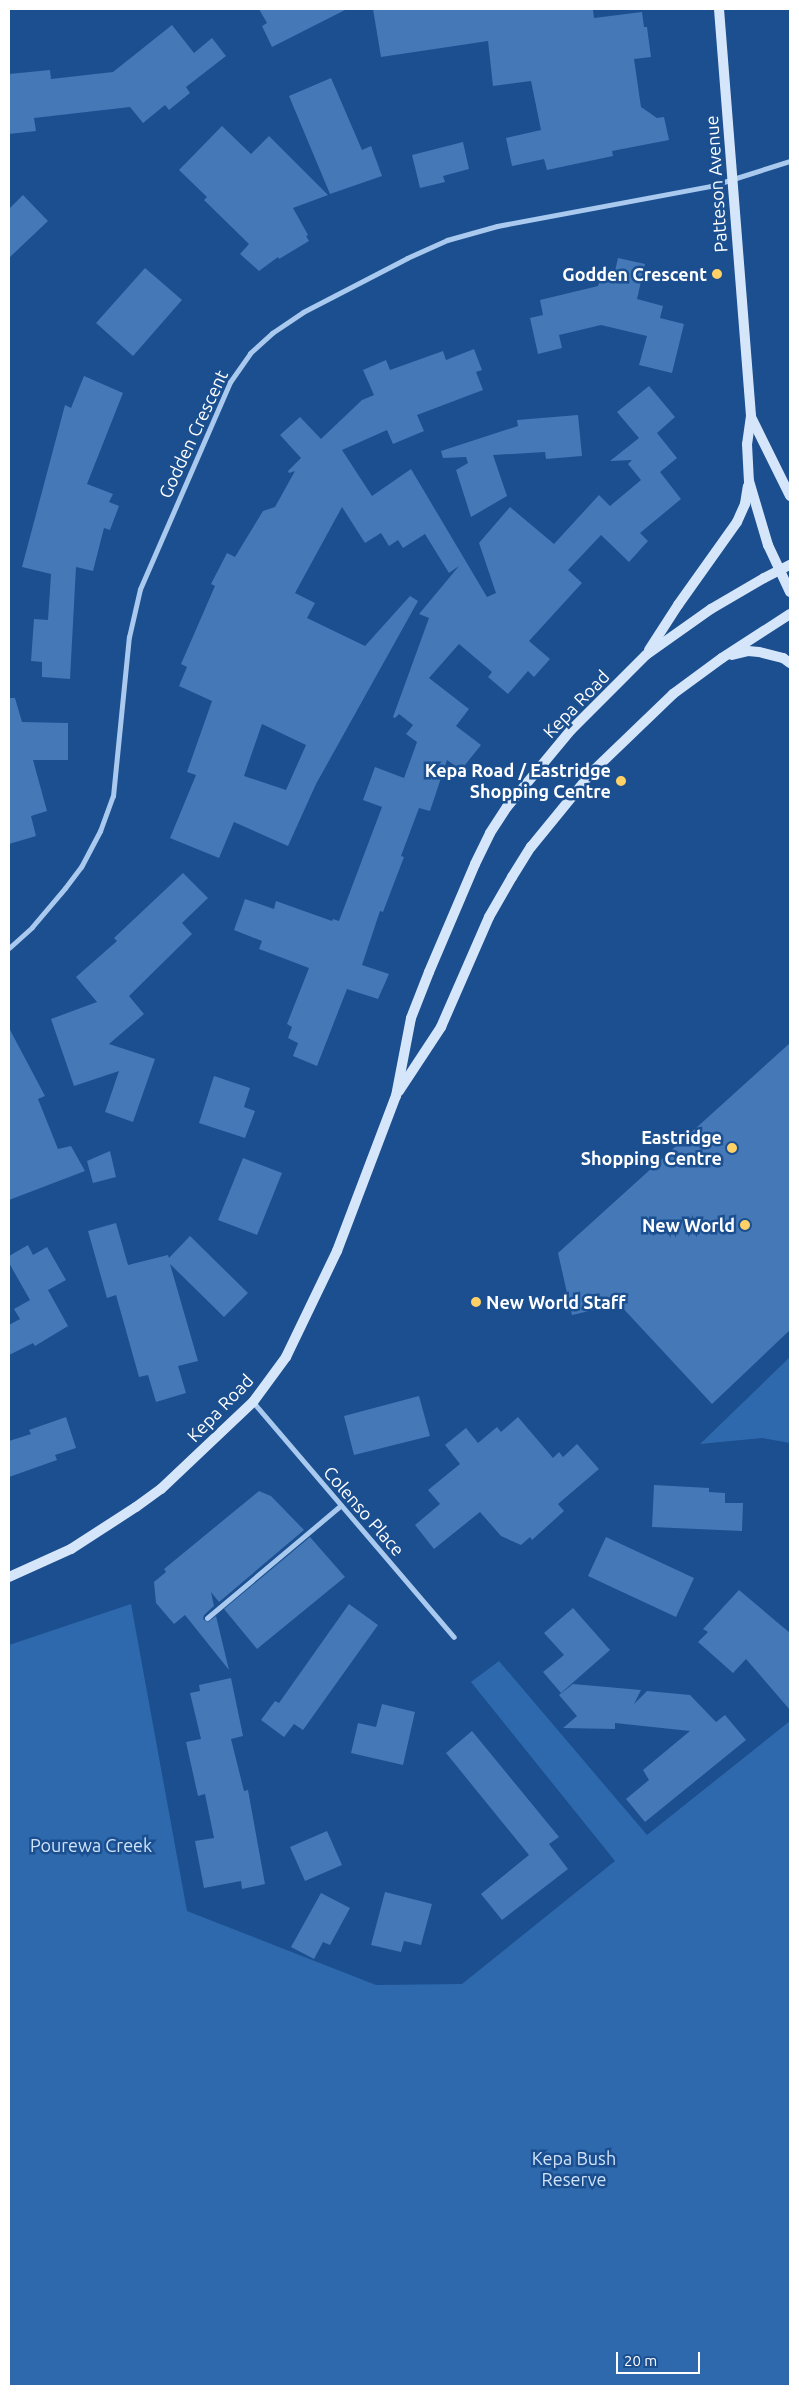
<!DOCTYPE html>
<html>
<head>
<meta charset="utf-8">
<style>
  body { margin:0 }
  #map { position:relative; width:799px; height:2395px; overflow:hidden; background:#1b4f8f; font-family:Ubuntu,sans-serif }
  div>[style] { position:absolute }
  [style*='--x'] { left:calc(var(--x)*1px); top:calc(var(--y)*1px); width:calc(var(--w)*1px); rotate:calc(var(--a)*1deg) }
  .green>* { inset:0; background:#2e69ad }
  .building>* { inset:0; background:#4478b7 }
  .street>* { height:5px; margin:-2.5px; padding:0 2.5px; transform-origin:2.5px; border-radius:2.5px; background:#a9c9ee }
  .secondary>* { height:10px; margin:-5px; padding:0 5px; transform-origin:5px; border-radius:5px; background:#d6e6fa }
  .dots>* { width:14px; height:14px; translate:-50% -50%; box-sizing:border-box; border:2px solid #1b4f8f; border-radius:50% }
  span { translate:-50% -50%; white-space:nowrap; text-align:center; line-height:1.15; -webkit-text-stroke:5px #1b4f8f; paint-order:stroke }
  .street-label { font-size:18px; color:#fff }
  .poi-label { font-size:18px; color:#fff; font-weight:700 }
  .right { translate:-100% -50%; text-align:right }
  .left { translate:0 -50%; text-align:left }
  .park-label { font-size:18px; color:#cfe3fa }
  .frame { position:absolute; inset:0; border:10px solid #fff; pointer-events:none }
  .scale { position:absolute; left:616px; top:2352px; width:84px; height:22px; box-sizing:border-box; border:2px solid #fff; border-top:0; padding-left:6px; font-size:15px; line-height:18px; white-space:nowrap; color:#fff; -webkit-text-stroke:4px #1b4f8f; paint-order:stroke }
</style>
</head>
<body>
<div id="map">
  <div class="green">
    <i style="clip-path:polygon(790px 1357px,790px 1443px,762px 1438px,700px 1444px)"></i>
    <i style="clip-path:polygon(131px 1604px,187px 1911px,376px 1985px,462px 1984px,615px 1861px,471px 1682px,499px 1661px,647px 1835px,790px 1721px,790px 2386px,9px 2386px,9px 1645px)"></i>
  </div>
  <div class="building">
    <i style="clip-path:polygon(259px 9px,347px 9px,272px 47px,262px 26px,267px 23px)"></i>
    <i style="clip-path:polygon(373px 9px,593px 9px,594px 18px,642px 12px,644px 27px,647px 27px,651px 57px,634px 59px,641px 107px,657px 118px,664px 117px,669px 140px,612px 151px,613px 156px,547px 170px,544px 159px,512px 166px,506px 138px,541px 130px,531px 81px,493px 86px,488px 41px,381px 57px)"></i>
    <i style="clip-path:polygon(172px 25px,194px 53px,212px 38px,226px 56px,186px 87px,190px 93px,169px 110px,165px 105px,143px 123px,130px 107px,34px 118px,36px 131px,9px 134px,9px 74px,50px 70px,51px 79px,113px 72px)"></i>
    <i style="clip-path:polygon(331px 78px,362px 150px,371px 146px,382px 176px,330px 194px,289px 96px)"></i>
    <i style="clip-path:polygon(222px 126px,251px 154px,269px 136px,328px 195px,293px 208px,308px 235px,306px 236px,309px 241px,279px 259px,278px 257px,259px 271px,240px 254px,249px 244px,204px 200px,207px 197px,179px 170px)"></i>
    <i style="clip-path:polygon(463px 142px,469px 169px,443px 176px,445px 182px,420px 188px,412px 155px)"></i>
    <i style="clip-path:polygon(23px 195px,48px 221px,9px 258px,9px 209px)"></i>
    <i style="clip-path:polygon(618px 258px,645px 264px,637px 299px,663px 306px,660px 318px,684px 324px,672px 373px,639px 365px,647px 336px,601px 325px,559px 335px,562px 348px,538px 354px,530px 318px,543px 315px,540px 300px,598px 286px,601px 277px,613px 280px)"></i>
    <i style="clip-path:polygon(145px 268px,182px 300px,133px 356px,96px 323px)"></i>
    <i style="clip-path:polygon(evenodd,474px 349px,482px 370px,476px 372px,483px 390px,417px 415px,424px 431px,393px 444px,387px 430px,342px 450px,372px 496px,411px 469px,487px 597px,496px 593px,479px 543px,510px 507px,554px 544px,599px 495px,610px 506px,641px 480px,628px 464px,632px 460px,610px 461px,639px 438px,617px 412px,649px 386px,675px 417px,657px 433px,677px 458px,660px 472px,681px 499px,640px 533px,648px 541px,629px 562px,601px 535px,568px 570px,582px 583px,529px 641px,550px 659px,534px 677px,528px 671px,508px 694px,488px 677px,492px 672px,459px 644px,429px 678px,469px 709px,456px 726px,481px 745px,461px 770px,447px 760px,430px 811px,419px 808px,401px 856px,404px 857px,383px 912px,380px 911px,362px 965px,389px 974px,378px 999px,347px 989px,317px 1066px,293px 1056px,298px 1043px,288px 1038px,292px 1027px,287px 1024px,309px 968px,259px 949px,262px 941px,234px 930px,245px 899px,274px 909px,276px 901px,332px 921px,333px 919px,339px 921px,382px 807px,363px 800px,375px 767px,404px 778px,417px 742px,406px 734px,413px 725px,399px 714px,395px 718px,393px 717px,429px 618px,419px 614px,459px 566px,449px 573px,425px 534px,403px 548px,398px 540px,389px 546px,381px 533px,365px 543px,342px 507px,295px 593px,315px 603px,307px 618px,365px 646px,410px 596px,418px 601px,316px 784px,288px 846px,234px 822px,219px 858px,170px 838px,196px 775px,187px 772px,212px 701px,179px 686px,187px 667px,181px 664px,215px 586px,211px 584px,227px 553px,235px 557px,263px 511px,275px 507px,295px 471px,289px 473px,288px 471px,301px 458px,280px 435px,300px 417px,321px 439px,362px 400px,374px 395px,363px 370px,386px 360px,390px 370px,443px 351px,446px 360px,474px 349px,262px 724px,306px 745px,286px 790px,244px 776px,262px 724px)"></i>
    <i style="clip-path:polygon(84px 376px,123px 393px,87px 484px,113px 494px,109px 502px,119px 506px,110px 530px,104px 528px,93px 571px,76px 567px,70px 679px,42px 677px,42px 662px,31px 661px,34px 619px,48px 620px,51px 574px,22px 567px,65px 405px,71px 408px)"></i>
    <i style="clip-path:polygon(578px 415px,582px 456px,546px 459px,545px 452px,493px 455px,507px 496px,471px 517px,456px 470px,468px 463px,466px 457px,443px 458px,441px 451px,518px 426px,517px 420px)"></i>
    <i style="clip-path:polygon(9px 698px,15px 698px,22px 722px,68px 723px,68px 760px,33px 760px,47px 811px,31px 816px,36px 836px,9px 844px)"></i>
    <i style="clip-path:polygon(183px 873px,208px 898px,182px 923px,192px 934px,129px 996px,144px 1014px,109px 1044px,155px 1059px,133px 1122px,105px 1112px,119px 1071px,74px 1086px,51px 1019px,97px 1002px,76px 977px,117px 941px,114px 938px)"></i>
    <i style="clip-path:polygon(9px 1028px,45px 1096px,38px 1099px,58px 1149px,71px 1146px,85px 1171px,9px 1200px)"></i>
    <i style="clip-path:polygon(790px 1043px,790px 1330px,712px 1404px,619px 1304px,572px 1315px,558px 1253px)"></i>
    <i style="clip-path:polygon(214px 1076px,250px 1088px,244px 1107px,255px 1111px,245px 1138px,199px 1123px)"></i>
    <i style="clip-path:polygon(110px 1151px,116px 1177px,93px 1183px,87px 1161px)"></i>
    <i style="clip-path:polygon(243px 1158px,282px 1173px,257px 1235px,218px 1220px)"></i>
    <i style="clip-path:polygon(116px 1223px,128px 1265px,168px 1255px,169px 1258px,190px 1236px,248px 1293px,224px 1317px,170px 1264px,198px 1361px,178px 1366px,186px 1393px,156px 1402px,148px 1375px,139px 1377px,116px 1295px,107px 1298px,88px 1231px)"></i>
    <i style="clip-path:polygon(28px 1245px,33px 1255px,47px 1247px,66px 1280px,48px 1290px,68px 1326px,35px 1346px,33px 1343px,9px 1355px,9px 1325px,20px 1319px,14px 1309px,39px 1295px,30px 1300px,9px 1263px,9px 1256px)"></i>
    <i style="clip-path:polygon(419px 1396px,430px 1436px,354px 1455px,344px 1416px)"></i>
    <i style="clip-path:polygon(66px 1417px,76px 1448px,55px 1455px,57px 1460px,9px 1477px,9px 1441px,31px 1434px,29px 1430px)"></i>
    <i style="clip-path:polygon(518px 1417px,553px 1458px,559px 1452px,563px 1457px,577px 1444px,599px 1469px,558px 1504px,564px 1511px,532px 1540px,530px 1537px,521px 1545px,501px 1536px,480px 1512px,434px 1549px,415px 1525px,440px 1504px,428px 1490px,460px 1464px,445px 1445px,466px 1428px,478px 1443px,497px 1427px,501px 1432px)"></i>
    <i style="clip-path:polygon(654px 1485px,709px 1488px,709px 1492px,725px 1493px,725px 1503px,743px 1503px,742px 1531px,652px 1527px)"></i>
    <i style="clip-path:polygon(259px 1491px,271px 1496px,304px 1530px,219px 1602px,211px 1592px,214px 1606px,204px 1615px,203px 1619px,208px 1622px,216px 1616px,229px 1670px,185px 1615px,174px 1624px,156px 1603px,154px 1582px,166px 1572px,164px 1569px)"></i>
    <i style="clip-path:polygon(310px 1537px,345px 1577px,257px 1649px,224px 1609px)"></i>
    <i style="clip-path:polygon(606px 1537px,694px 1578px,676px 1617px,588px 1576px)"></i>
    <i style="clip-path:polygon(739px 1590px,790px 1633px,790px 1710px,746px 1659px,733px 1673px,698px 1642px,708px 1632px,703px 1629px)"></i>
    <i style="clip-path:polygon(349px 1604px,378px 1625px,303px 1730px,294px 1724px,284px 1737px,261px 1720px,275px 1701px,279px 1703px)"></i>
    <i style="clip-path:polygon(573px 1608px,610px 1650px,561px 1693px,543px 1672px,564px 1655px,544px 1633px)"></i>
    <i style="clip-path:polygon(231px 1678px,243px 1736px,231px 1739px,244px 1791px,248px 1790px,265px 1884px,242px 1889px,241px 1881px,204px 1888px,195px 1841px,214px 1838px,205px 1794px,198px 1796px,186px 1742px,201px 1739px,190px 1693px,200px 1691px,199px 1685px)"></i>
    <i style="clip-path:polygon(573px 1684px,641px 1690px,634px 1704px,647px 1691px,690px 1695px,716px 1722px,725px 1715px,746px 1740px,645px 1822px,626px 1799px,649px 1780px,643px 1770px,690px 1731px,615px 1723px,615px 1729px,563px 1728px,577px 1716px,559px 1695px)"></i>
    <i style="clip-path:polygon(382px 1704px,415px 1712px,403px 1765px,351px 1753px,358px 1723px,376px 1727px)"></i>
    <i style="clip-path:polygon(472px 1731px,559px 1837px,549px 1844px,568px 1869px,502px 1920px,481px 1894px,529px 1855px,446px 1753px)"></i>
    <i style="clip-path:polygon(327px 1831px,342px 1865px,305px 1881px,290px 1847px)"></i>
    <i style="clip-path:polygon(385px 1892px,432px 1904px,421px 1945px,404px 1941px,401px 1952px,371px 1945px)"></i>
    <i style="clip-path:polygon(321px 1893px,350px 1908px,330px 1945px,323px 1942px,314px 1959px,291px 1947px)"></i>
  </div>
  <div class="street">
    <i style="--x:9;--y:948;--w:31;--a:-42"></i>
    <i style="--x:32;--y:927;--w:51;--a:-49.8"></i>
    <i style="--x:65;--y:888;--w:26;--a:-53"></i>
    <i style="--x:81;--y:867;--w:41;--a:-62.2"></i>
    <i style="--x:100;--y:831;--w:37;--a:-70"></i>
    <i style="--x:113;--y:796;--w:160;--a:-84.3"></i>
    <i style="--x:129;--y:637;--w:49;--a:-77.1"></i>
    <i style="--x:140;--y:589;--w:226;--a:-66.5"></i>
    <i style="--x:230;--y:382;--w:35;--a:-55"></i>
    <i style="--x:250;--y:353;--w:30;--a:-42"></i>
    <i style="--x:272;--y:333;--w:37;--a:-34"></i>
    <i style="--x:303;--y:312;--w:117;--a:-27.4"></i>
    <i style="--x:407;--y:258;--w:44;--a:-24.2"></i>
    <i style="--x:447;--y:240;--w:52;--a:-15.6"></i>
    <i style="--x:497;--y:226;--w:218;--a:-10.6"></i>
    <i style="--x:711;--y:186;--w:83;--a:-17.6"></i>
    <i style="--x:253;--y:1402;--w:309;--a:49.5"></i>
    <i style="--x:207;--y:1618;--w:175;--a:-40.1"></i>
  </div>
  <div class="secondary">
    <i style="--x:719;--y:9;--w:408;--a:85.5"></i>
    <i style="--x:751;--y:416;--w:28;--a:98"></i>
    <i style="--x:747;--y:444;--w:37;--a:87"></i>
    <i style="--x:749;--y:481;--w:67;--a:73.5"></i>
    <i style="--x:768;--y:545;--w:52;--a:64.9"></i>
    <i style="--x:751;--y:417;--w:88;--a:63.7"></i>
    <i style="--x:649;--y:650;--w:54;--a:-57.2"></i>
    <i style="--x:678;--y:605;--w:102;--a:-54.6"></i>
    <i style="--x:737;--y:522;--w:20;--a:-66"></i>
    <i style="--x:745;--y:504;--w:18;--a:-81"></i>
    <i style="--x:732;--y:655;--w:16;--a:-14"></i>
    <i style="--x:748;--y:651;--w:11;--a:5"></i>
    <i style="--x:759;--y:652;--w:25;--a:14"></i>
    <i style="--x:783;--y:658;--w:9;--a:36"></i>
    <i style="--x:399;--y:1091;--w:77;--a:-56.7"></i>
    <i style="--x:441;--y:1027;--w:120;--a:-66.4"></i>
    <i style="--x:489;--y:917;--w:46;--a:-60.1"></i>
    <i style="--x:512;--y:877;--w:36;--a:-58"></i>
    <i style="--x:531;--y:847;--w:98;--a:-50.8"></i>
    <i style="--x:593;--y:771;--w:111;--a:-43.9"></i>
    <i style="--x:673;--y:694;--w:61;--a:-36.3"></i>
    <i style="--x:722;--y:658;--w:81;--a:-32.9"></i>
    <i style="--x:9;--y:1577;--w:68;--a:-24.3"></i>
    <i style="--x:71;--y:1549;--w:77;--a:-32.9"></i>
    <i style="--x:136;--y:1507;--w:31;--a:-36"></i>
    <i style="--x:161;--y:1489;--w:127;--a:-43.4"></i>
    <i style="--x:253;--y:1402;--w:56;--a:-53.7"></i>
    <i style="--x:286;--y:1357;--w:118;--a:-64.3"></i>
    <i style="--x:337;--y:1251;--w:166;--a:-69.2"></i>
    <i style="--x:396;--y:1096;--w:79;--a:-79.1"></i>
    <i style="--x:411;--y:1018;--w:49;--a:-68.6"></i>
    <i style="--x:429;--y:972;--w:117;--a:-66.9"></i>
    <i style="--x:475;--y:864;--w:34;--a:-64"></i>
    <i style="--x:490;--y:833;--w:31;--a:-57"></i>
    <i style="--x:507;--y:807;--w:100;--a:-50.3"></i>
    <i style="--x:571;--y:730;--w:106;--a:-45"></i>
    <i style="--x:646;--y:655;--w:80;--a:-35.3"></i>
    <i style="--x:711;--y:609;--w:61;--a:-30.3"></i>
    <i style="--x:764;--y:578;--w:29;--a:-27"></i>
  </div>
  <div class="dots">
    <i style="left:717px;top:274px;background:#ffd166"></i>
    <i style="left:621px;top:781px;background:#ffd166"></i>
    <i style="left:732px;top:1148px;background:#ffd166"></i>
    <i style="left:745px;top:1225px;background:#ffd166"></i>
    <i style="left:476px;top:1302px;background:#ffd166"></i>
  </div>
  <div class="street-label">
    <span style="left:716px;top:184px;rotate:-94deg">Patteson Avenue</span>
    <span style="left:193px;top:434px;rotate:-65deg">Godden Crescent</span>
    <span style="left:576px;top:704px;rotate:-46deg">Kepa Road</span>
    <span style="left:220px;top:1408px;rotate:-46deg">Kepa Road</span>
    <span style="left:364px;top:1511px;rotate:49deg">Colenso Place</span>
  </div>
  <div class="poi-label">
    <span class="right" style="left:707px;top:274px">Godden Crescent</span>
    <span class="right" style="left:611px;top:781px">Kepa Road / Eastridge<br>Shopping Centre</span>
    <span class="right" style="left:722px;top:1148px">Eastridge<br>Shopping Centre</span>
    <span class="right" style="left:735px;top:1225px">New World</span>
    <span class="left" style="left:486px;top:1302px">New World Staff</span>
  </div>
  <div class="park-label">
    <span style="left:91px;top:1845px">Pourewa Creek</span>
    <span style="left:574px;top:2169px">Kepa Bush<br>Reserve</span>
  </div>
  <div class="frame"></div>
  <div class="scale">20 m</div>
</div>
</body>
</html>
